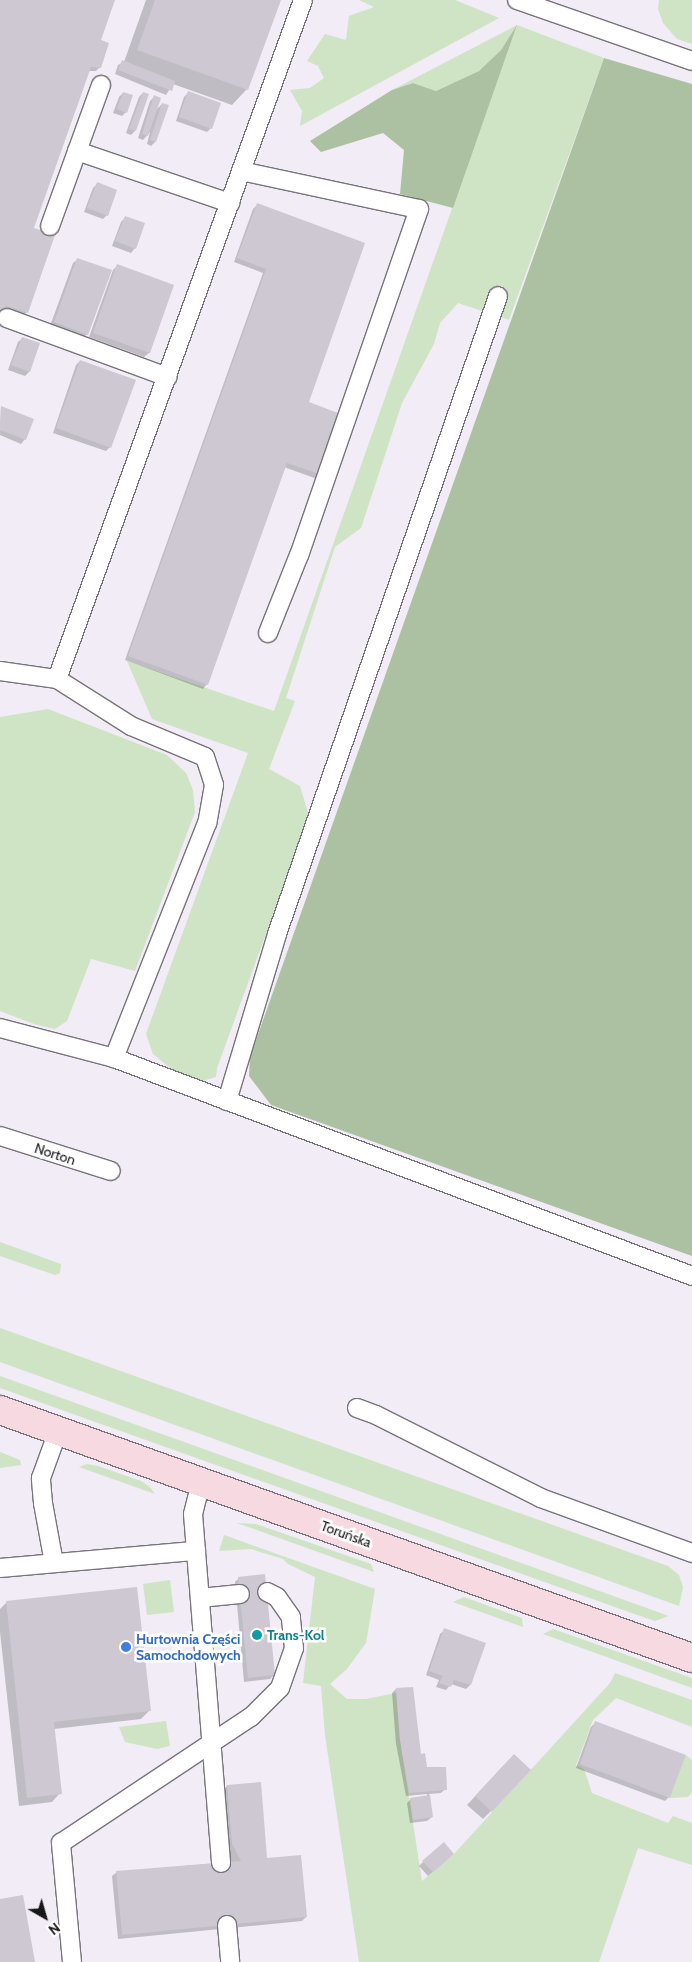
<!DOCTYPE html>
<html>
<head>
<meta charset="utf-8">
<style>
  body { margin:0 }
  #map { position:relative; width:692px; height:1962px; overflow:hidden; background:#f1ecf5; font-family:Cabin,sans-serif }
  div>[style] { position:absolute }
  [style*='--x'] { left:calc(var(--x)*1px); top:calc(var(--y)*1px); width:calc(var(--w)*1px); rotate:calc(var(--a)*1deg) }
  .green>* { inset:0; background:#cfe3c5 }
  .forest>* { inset:0; background:#abc1a1 }
  .shadow>* { inset:0; background:#0003 }
  .building>* { inset:0; background:#cdc8d1 }
  .roads { filter:drop-shadow(1px 0 #79747c) drop-shadow(-1px 0 #79747c) drop-shadow(0 1px #79747c) drop-shadow(0 -1px #79747c) }
  .lane>* { height:18px; margin:-9px; padding:0 9px; transform-origin:9px; border-radius:9px; background:#fff }
  .secondary>* { height:28px; margin:-14px; padding:0 14px; transform-origin:14px; border-radius:14px; background:#f7d9e2 }
  .dots>* { width:14px; height:14px; translate:-50% -50%; box-sizing:border-box; border:2px solid #fff; border-radius:50% }
  span { translate:-50% -50%; white-space:nowrap; text-align:center; line-height:1.15; -webkit-text-stroke:5px #fff; paint-order:stroke }
  .street-label { font-size:14px; color:#171619 }
  .culture-label { font-size:14px; color:#0d838f; font-weight:700 }
  .left { translate:0 -50%; text-align:left }
  .shop-label { font-size:14px; color:#366cbe; font-weight:700 }
  .north { position:absolute; left:20px; top:1892px; width:50px; height:50px; -webkit-text-stroke:4px #fff; paint-order:stroke; rotate:142deg; font-size:14px; font-weight:700; line-height:20px; text-align:center; color:#171619 }
  .north::after { content:''; display:block; margin:auto; width:18px; height:22px; background:#171619; clip-path:polygon(50% 0,100% 100%,50% 72%,0 100%) }
</style>
</head>
<body>
<div id="map">
  <div class="green">
    <i style="clip-path:polygon(359px 0,455px 0,499px 18px,300px 126px,302px 111px,290px 90px,310px 88px,324px 78px,318px 66px,307px 61px,325px 34px,346px 40px,349px 16px,374px 7px)"></i>
    <i style="clip-path:polygon(659px 0,692px 0,692px 44px,677px 39px,663px 23px,658px 9px)"></i>
    <i style="clip-path:polygon(517px 25px,604px 58px,509px 320px,458px 303px,440px 323px,434px 344px,402px 403px,361px 528px,335px 547px,286px 698px,295px 701px,269px 769px,300px 786px,309px 816px,217px 1068px,216px 1077px,202px 1081px,174px 1071px,153px 1054px,146px 1034px,248px 753px,152px 719px,127px 661px,274px 711px,516px 28px,501px 50px,479px 71px,436px 91px,413px 83px,392px 90px)"></i>
    <i style="clip-path:polygon(48px 709px,167px 755px,186px 773px,193px 790px,195px 812px,135px 971px,91px 959px,67px 1021px,55px 1029px,34px 1024px,0 1011px,0 717px)"></i>
    <i style="clip-path:polygon(0 1242px,61px 1264px,60px 1273px,55px 1275px,0 1256px)"></i>
    <i style="clip-path:polygon(0 1328px,668px 1566px,679px 1575px,683px 1587px,679px 1606px,0 1362px)"></i>
    <i style="clip-path:polygon(0 1376px,669px 1616px,655px 1621px,643px 1617px,0 1388px)"></i>
    <i style="clip-path:polygon(0 1452px,20px 1460px,21px 1465px,0 1468px)"></i>
    <i style="clip-path:polygon(87px 1464px,98px 1466px,141px 1481px,150px 1487px,155px 1494px,79px 1467px)"></i>
    <i style="clip-path:polygon(237px 1523px,256px 1524px,371px 1564px,374px 1572px)"></i>
    <i style="clip-path:polygon(224px 1535px,375px 1589px,366px 1643px,347px 1669px,330px 1684px,347px 1699px,366px 1699px,396px 1693px,400px 1740px,422px 1881px,454px 1854px,610px 1683px,615px 1673px,692px 1700px,692px 1727px,616px 1698px,593px 1720px,576px 1765px,584px 1769px,592px 1793px,668px 1823px,673px 1816px,692px 1823px,692px 1865px,638px 1848px,599px 1962px,359px 1962px,325px 1735px,321px 1686px,303px 1683px,315px 1577px,288px 1564px,283px 1559px,251px 1549px,219px 1551px)"></i>
    <i style="clip-path:polygon(170px 1580px,174px 1612px,147px 1615px,143px 1584px)"></i>
    <i style="clip-path:polygon(464px 1597px,522px 1618px,523px 1627px,453px 1602px)"></i>
    <i style="clip-path:polygon(553px 1629px,692px 1678px,692px 1688px,543px 1634px)"></i>
    <i style="clip-path:polygon(166px 1721px,170px 1746px,157px 1749px,125px 1742px,119px 1727px)"></i>
    <i style="clip-path:polygon(686px 1755px,692px 1760px,692px 1792px,688px 1797px,670px 1798px)"></i>
  </div>
  <div class="forest">
    <i style="clip-path:polygon(517px 25px,453px 208px,400px 194px,404px 150px,383px 133px,321px 152px,310px 141px,392px 90px,413px 83px,436px 91px,479px 71px,501px 50px)"></i>
    <i style="clip-path:polygon(604px 58px,692px 84px,692px 1256px,271px 1105px,249px 1076px,250px 1057px)"></i>
  </div>
  <div class="shadow">
    <i style="clip-path:polygon(0 0,114px 0,99px 40px,100px 67px,96px 71px,89px 71px,32px 228px,53px 236px,26px 313px,22px 317px,3px 310px)"></i>
    <i style="clip-path:polygon(146px 0,279px 0,247px 89px,232px 105px,173px 84px,166px 95px,115px 74px,118px 65px,124px 62px)"></i>
    <i style="clip-path:polygon(123px 93px,126px 112px,122px 116px,113px 113px,119px 97px)"></i>
    <i style="clip-path:polygon(143px 93px,147px 95px,135px 131px,131px 135px,126px 133px,139px 97px)"></i>
    <i style="clip-path:polygon(188px 93px,211px 128px,207px 132px,176px 121px,184px 97px)"></i>
    <i style="clip-path:polygon(154px 97px,155px 111px,162px 104px,155px 142px,151px 146px,147px 144px,150px 132px,143px 140px,138px 138px,150px 101px)"></i>
    <i style="clip-path:polygon(97px 184px,107px 215px,103px 219px,84px 212px,93px 188px)"></i>
    <i style="clip-path:polygon(257px 205px,307px 403px,341px 415px,317px 479px,284px 467px,207px 684px,203px 689px,125px 660px,263px 273px,234px 262px,253px 209px)"></i>
    <i style="clip-path:polygon(125px 218px,135px 248px,131px 253px,112px 246px,121px 222px)"></i>
    <i style="clip-path:polygon(78px 259px,87px 334px,83px 338px,50px 326px,73px 263px)"></i>
    <i style="clip-path:polygon(117px 266px,173px 286px,149px 353px,144px 357px,89px 337px,113px 270px)"></i>
    <i style="clip-path:polygon(23px 338px,39px 344px,29px 372px,25px 376px,8px 370px,18px 342px)"></i>
    <i style="clip-path:polygon(80px 361px,110px 447px,106px 451px,53px 433px,76px 365px)"></i>
    <i style="clip-path:polygon(1px 407px,25px 439px,21px 444px,0 435px)"></i>
    <i style="clip-path:polygon(239px 1578px,274px 1675px,270px 1679px,244px 1682px,235px 1582px)"></i>
    <i style="clip-path:polygon(6px 1603px,149px 1711px,141px 1719px,54px 1729px,60px 1793px,52px 1802px,19px 1806px,0 1632px,0 1609px)"></i>
    <i style="clip-path:polygon(445px 1630px,484px 1644px,470px 1685px,466px 1689px,451px 1684px,446px 1690px,436px 1687px,439px 1680px,426px 1675px,440px 1634px)"></i>
    <i style="clip-path:polygon(396px 1689px,419px 1756px,426px 1769px,445px 1789px,441px 1793px,429px 1794px,432px 1817px,427px 1821px,410px 1823px,407px 1803px,411px 1799px,427px 1796px,427px 1794px,406px 1796px,396px 1744px,392px 1693px)"></i>
    <i style="clip-path:polygon(595px 1723px,669px 1797px,665px 1801px,576px 1768px,591px 1727px)"></i>
    <i style="clip-path:polygon(505px 1764px,491px 1811px,483px 1819px,467px 1805px)"></i>
    <i style="clip-path:polygon(260px 1783px,266px 1859px,306px 1917px,302px 1921px,118px 1939px,112px 1876px,117px 1872px,229px 1862px,218px 1795px,227px 1786px)"></i>
    <i style="clip-path:polygon(449px 1858px,428px 1876px,419px 1866px,423px 1862px)"></i>
  </div>
  <div class="building">
    <i style="clip-path:polygon(0 0,115px 0,101px 40px,109px 43px,101px 68px,91px 67px,34px 228px,55px 235px,28px 313px,6px 306px,0 322px)"></i>
    <i style="clip-path:polygon(155px 0,281px 0,248px 90px,137px 50px)"></i>
    <i style="clip-path:polygon(122px 60px,175px 81px,172px 91px,118px 70px)"></i>
    <i style="clip-path:polygon(188px 91px,221px 103px,212px 129px,179px 117px)"></i>
    <i style="clip-path:polygon(123px 92px,133px 95px,127px 113px,117px 109px)"></i>
    <i style="clip-path:polygon(143px 92px,149px 94px,136px 131px,129px 129px)"></i>
    <i style="clip-path:polygon(154px 95px,161px 98px,148px 136px,142px 134px)"></i>
    <i style="clip-path:polygon(162px 103px,169px 105px,156px 142px,150px 140px)"></i>
    <i style="clip-path:polygon(97px 182px,117px 190px,108px 216px,87px 208px)"></i>
    <i style="clip-path:polygon(257px 203px,365px 243px,309px 402px,343px 415px,322px 475px,287px 463px,208px 685px,128px 656px,266px 269px,237px 258px)"></i>
    <i style="clip-path:polygon(125px 216px,145px 223px,136px 249px,115px 241px)"></i>
    <i style="clip-path:polygon(77px 258px,112px 270px,88px 335px,54px 322px)"></i>
    <i style="clip-path:polygon(117px 264px,174px 285px,150px 353px,93px 333px)"></i>
    <i style="clip-path:polygon(22px 337px,40px 343px,30px 372px,11px 365px)"></i>
    <i style="clip-path:polygon(80px 360px,136px 380px,111px 448px,56px 428px)"></i>
    <i style="clip-path:polygon(1px 406px,34px 419px,26px 440px,0 430px)"></i>
    <i style="clip-path:polygon(265px 1574px,275px 1675px,248px 1678px,238px 1577px)"></i>
    <i style="clip-path:polygon(137px 1587px,151px 1711px,54px 1722px,62px 1794px,27px 1798px,6px 1601px)"></i>
    <i style="clip-path:polygon(444px 1628px,486px 1643px,471px 1685px,454px 1680px,451px 1687px,439px 1683px,443px 1676px,429px 1671px)"></i>
    <i style="clip-path:polygon(413px 1687px,421px 1754px,425px 1753px,427px 1767px,446px 1767px,447px 1790px,409px 1793px,400px 1740px,396px 1688px)"></i>
    <i style="clip-path:polygon(595px 1721px,686px 1755px,670px 1798px,580px 1764px)"></i>
    <i style="clip-path:polygon(514px 1754px,531px 1770px,492px 1812px,475px 1796px)"></i>
    <i style="clip-path:polygon(261px 1782px,267px 1858px,301px 1855px,307px 1917px,122px 1935px,116px 1871px,241px 1861px,232px 1844px,227px 1785px)"></i>
    <i style="clip-path:polygon(430px 1795px,433px 1817px,413px 1820px,410px 1798px)"></i>
    <i style="clip-path:polygon(444px 1842px,454px 1854px,433px 1872px,422px 1861px)"></i>
    <i style="clip-path:polygon(23px 1895px,35px 1962px,0 1962px,0 1899px)"></i>
  </div>
  <div class="roads">
    <div class="lane">
      <i style="--x:517;--y:0;--w:185;--a:19.2"></i>
      <i style="--x:77;--y:151;--w:162;--a:18.8"></i>
      <i style="--x:241;--y:171;--w:182;--a:12.1"></i>
      <i style="--x:419;--y:209;--w:366;--a:109.1"></i>
      <i style="--x:299;--y:555;--w:84;--a:111.7"></i>
      <i style="--x:50;--y:226;--w:150;--a:-70.1"></i>
      <i style="--x:7;--y:318;--w:171;--a:20.2"></i>
      <i style="--x:0;--y:671;--w:58;--a:8"></i>
      <i style="--x:57;--y:679;--w:88;--a:32.4"></i>
      <i style="--x:131;--y:726;--w:80;--a:22.7"></i>
      <i style="--x:205;--y:757;--w:29;--a:72"></i>
      <i style="--x:214;--y:785;--w:39;--a:100"></i>
      <i style="--x:207;--y:823;--w:253;--a:111.6"></i>
      <i style="--x:57;--y:679;--w:722;--a:-70.08"></i>
      <i style="--x:0;--y:1028;--w:118;--a:14.7"></i>
      <i style="--x:114;--y:1058;--w:618;--a:20.66"></i>
      <i style="--x:227;--y:1101;--w:174;--a:-73.3"></i>
      <i style="--x:277;--y:934;--w:675;--a:-70.89"></i>
      <i style="--x:0;--y:1136;--w:116;--a:17.5"></i>
      <i style="--x:357;--y:1408;--w:20;--a:20"></i>
      <i style="--x:376;--y:1415;--w:185;--a:26.7"></i>
      <i style="--x:541;--y:1498;--w:161;--a:20"></i>
      <i style="--x:201;--y:1482;--w:33;--a:104"></i>
      <i style="--x:193;--y:1514;--w:350;--a:85.4"></i>
      <i style="--x:54;--y:1563;--w:61;--a:-100.4"></i>
      <i style="--x:43;--y:1503;--w:25;--a:-95"></i>
      <i style="--x:41;--y:1478;--w:50;--a:-70.1"></i>
      <i style="--x:0;--y:1568;--w:197;--a:-5"></i>
      <i style="--x:200;--y:1598;--w:40;--a:-5.7"></i>
      <i style="--x:227;--y:1925;--w:37;--a:85"></i>
      <i style="--x:72;--y:1962;--w:120;--a:-95.3"></i>
      <i style="--x:61;--y:1843;--w:228;--a:-33.6"></i>
      <i style="--x:251;--y:1717;--w:41;--a:-45"></i>
      <i style="--x:280;--y:1688;--w:42;--a:-70.7"></i>
      <i style="--x:294;--y:1648;--w:31;--a:-96"></i>
      <i style="--x:291;--y:1617;--w:24;--a:-125"></i>
      <i style="--x:277;--y:1597;--w:11;--a:-153"></i>
    </div>
    <div class="secondary">
      <i style="--x:0;--y:1410;--w:735;--a:19.72"></i>
    </div>
  </div>
  <div class="dots">
    <i style="left:257px;top:1635px;background:#0f9aa8"></i>
    <i style="left:126px;top:1647px;background:#3f7fe0"></i>
  </div>
  <div class="street-label">
    <span style="left:55px;top:1154px;rotate:18deg">Norton</span>
    <span style="left:346px;top:1534px;rotate:20deg">Toruńska</span>
  </div>
  <div class="culture-label">
    <span class="left" style="left:267px;top:1635px">Trans-Kol</span>
  </div>
  <div class="shop-label">
    <span class="left" style="left:136px;top:1647px">Hurtownia Części<br>Samochodowych</span>
  </div>
  <div class="north">N</div>
</div>
</body>
</html>
